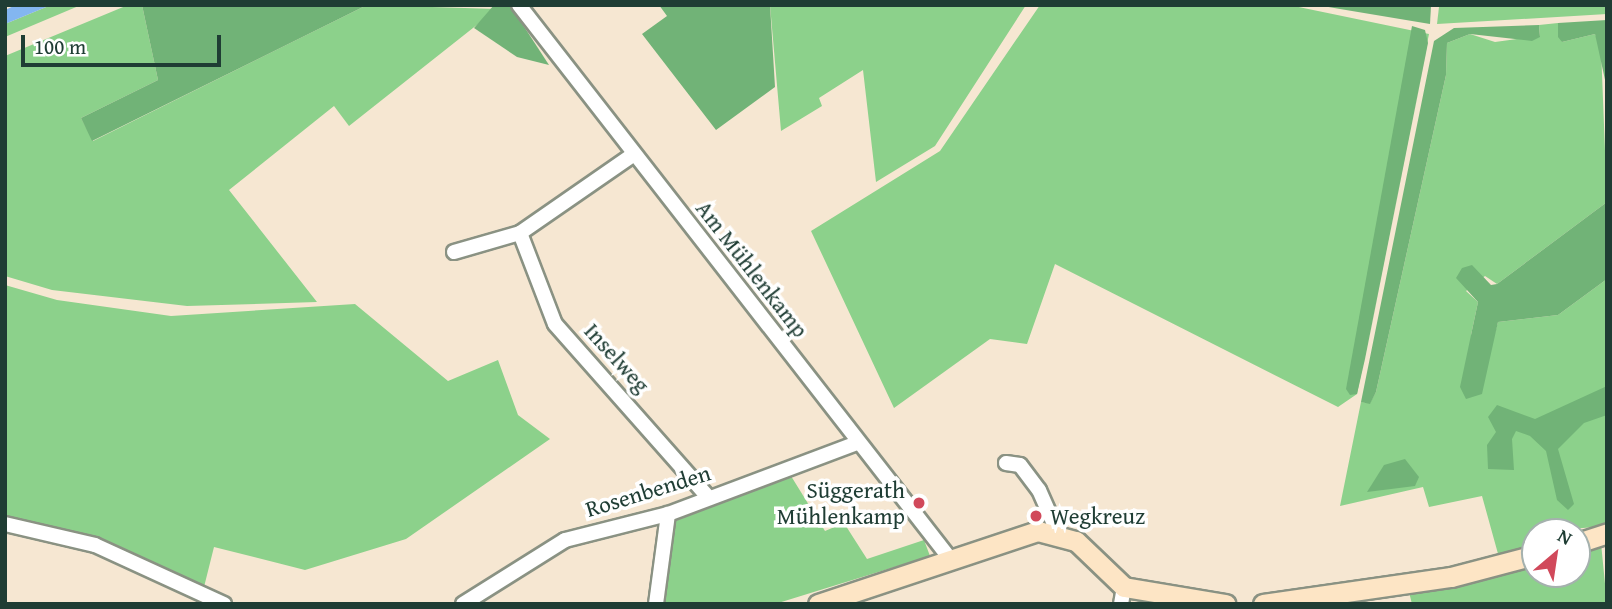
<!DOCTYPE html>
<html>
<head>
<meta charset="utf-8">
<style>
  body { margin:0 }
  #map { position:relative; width:1612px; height:609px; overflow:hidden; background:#f6e7d2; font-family:"Gentium Book Plus",serif }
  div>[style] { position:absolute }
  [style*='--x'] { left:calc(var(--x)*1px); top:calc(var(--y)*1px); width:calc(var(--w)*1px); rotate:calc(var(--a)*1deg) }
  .green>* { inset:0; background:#8cd18b }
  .forest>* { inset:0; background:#71b377 }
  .water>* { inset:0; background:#83b6f0 }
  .roads { filter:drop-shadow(2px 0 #8a9283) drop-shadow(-2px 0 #8a9283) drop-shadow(0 2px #8a9283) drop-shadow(0 -2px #8a9283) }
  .street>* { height:14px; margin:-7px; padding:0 7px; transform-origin:7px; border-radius:7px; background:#fff }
  .secondary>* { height:19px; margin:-9.5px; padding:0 9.5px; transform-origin:9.5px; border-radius:9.5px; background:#fde5c5 }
  .dots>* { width:19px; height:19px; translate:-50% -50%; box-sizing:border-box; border:4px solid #fff; border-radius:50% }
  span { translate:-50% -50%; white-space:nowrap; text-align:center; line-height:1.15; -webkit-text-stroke:7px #fff; paint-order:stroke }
  .street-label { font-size:23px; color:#1f3d34 }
  .poi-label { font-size:23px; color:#1f3d34 }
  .right { translate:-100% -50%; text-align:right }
  .left { translate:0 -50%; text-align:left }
  .frame { position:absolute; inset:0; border:7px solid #1f3d34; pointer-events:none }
  .north { position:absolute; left:1521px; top:518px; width:70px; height:70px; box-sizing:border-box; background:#fff; border:2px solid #a5b1ae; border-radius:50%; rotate:29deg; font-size:19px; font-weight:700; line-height:28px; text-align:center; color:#1f3d34 }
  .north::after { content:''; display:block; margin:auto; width:24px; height:32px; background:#d1495b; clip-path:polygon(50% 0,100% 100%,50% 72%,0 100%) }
  .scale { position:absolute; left:21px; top:35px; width:200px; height:32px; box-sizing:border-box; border:4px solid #1f3d34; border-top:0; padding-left:9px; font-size:21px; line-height:24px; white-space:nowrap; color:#1f3d34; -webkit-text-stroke:5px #fff; paint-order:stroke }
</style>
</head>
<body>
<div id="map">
  <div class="green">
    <i style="clip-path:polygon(51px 5px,81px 5px,5px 37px,5px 24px)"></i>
    <i style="clip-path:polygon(128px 5px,142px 5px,158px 80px,81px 118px,93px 141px,367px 5px,497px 9px,349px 126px,334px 106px,229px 190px,317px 302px,187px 306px,52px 290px,5px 276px,5px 56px)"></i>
    <i style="clip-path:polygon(770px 5px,1026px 5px,935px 146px,876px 182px,863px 70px,819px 98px,822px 106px,781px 131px)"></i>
    <i style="clip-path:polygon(1040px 5px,1289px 5px,1429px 34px,1357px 394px,1338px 407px,1055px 264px,1027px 344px,990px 339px,894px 408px,811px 231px,940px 151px)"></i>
    <i style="clip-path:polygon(1607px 5px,1607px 14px,1437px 24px,1439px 7px)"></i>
    <i style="clip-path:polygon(1558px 23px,1562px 42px,1595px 34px,1601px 48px,1607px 202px,1497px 284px,1485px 276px,1466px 291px,1478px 302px,1471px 335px,1491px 347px,1498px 322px,1558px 315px,1607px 279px,1607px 526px,1535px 532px,1535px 549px,1500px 561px,1482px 496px,1429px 507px,1423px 487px,1340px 506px,1361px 402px,1370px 403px,1376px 392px,1446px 75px,1447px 43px,1470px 34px,1495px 42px,1540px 36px,1539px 25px)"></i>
    <i style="clip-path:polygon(5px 285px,57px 300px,171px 316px,355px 304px,448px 381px,498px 360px,518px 415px,550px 439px,406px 539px,305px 570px,214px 547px,204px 587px,99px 541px,5px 519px)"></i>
    <i style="clip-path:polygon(791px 476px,825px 531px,844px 523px,867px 559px,924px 540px,930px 556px,775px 604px,663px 604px,675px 521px)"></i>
    <i style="clip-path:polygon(1601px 543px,1607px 604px,1412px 604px,1409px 592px,1535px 564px,1535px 574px,1577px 574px,1577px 550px)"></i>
  </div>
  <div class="forest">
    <i style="clip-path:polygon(142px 5px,367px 5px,92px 141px,81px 118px,158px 80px)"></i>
    <i style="clip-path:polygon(494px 5px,510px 5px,549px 65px,517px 57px,474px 28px)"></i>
    <i style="clip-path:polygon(659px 5px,770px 5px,775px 87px,716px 130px,642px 34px,667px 16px)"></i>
    <i style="clip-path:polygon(1317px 5px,1431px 6px,1430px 24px,1340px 9px)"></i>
    <i style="clip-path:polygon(1607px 20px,1607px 89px,1595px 34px,1562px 42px,1558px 37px,1558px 23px)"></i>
    <i style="clip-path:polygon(1539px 25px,1540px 37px,1532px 41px,1470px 34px,1447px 43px,1446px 75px,1376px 392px,1370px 404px,1361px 402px,1434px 41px,1454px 28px)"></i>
    <i style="clip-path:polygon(1412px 26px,1425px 30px,1428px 43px,1365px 359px,1357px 394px,1350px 395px,1346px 389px)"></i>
    <i style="clip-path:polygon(1607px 202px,1607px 279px,1558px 315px,1498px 322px,1482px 394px,1466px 399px,1460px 387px,1478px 302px,1456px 278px,1462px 268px,1472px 265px,1491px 285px,1497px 284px)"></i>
    <i style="clip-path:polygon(1607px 386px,1607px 415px,1584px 423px,1558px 449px,1574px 504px,1568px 510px,1557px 500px,1546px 451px,1530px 436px,1516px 431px,1512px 439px,1514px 470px,1488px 469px,1487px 445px,1496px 432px,1488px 417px,1497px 405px,1535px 419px)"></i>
    <i style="clip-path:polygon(1405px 459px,1419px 477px,1415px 486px,1367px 492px,1384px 465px)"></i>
  </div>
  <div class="water">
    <i style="clip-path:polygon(16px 5px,51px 5px,5px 24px,5px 10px)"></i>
  </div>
  <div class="roads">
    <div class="street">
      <i style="--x:519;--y:5;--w:703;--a:52.1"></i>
      <i style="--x:520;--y:233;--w:97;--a:69"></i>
      <i style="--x:555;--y:324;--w:232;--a:48.5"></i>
      <i style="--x:454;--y:252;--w:69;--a:-16.1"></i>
      <i style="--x:520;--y:233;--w:139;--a:-34.7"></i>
      <i style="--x:1006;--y:463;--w:14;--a:8"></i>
      <i style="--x:1020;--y:465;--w:31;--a:53"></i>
      <i style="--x:1039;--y:490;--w:47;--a:66.2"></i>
      <i style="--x:5;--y:524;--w:92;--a:13.1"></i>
      <i style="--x:95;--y:545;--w:142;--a:24.6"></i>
      <i style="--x:463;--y:604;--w:120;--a:-32.1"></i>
      <i style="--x:565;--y:540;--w:106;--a:-14.2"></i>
      <i style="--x:668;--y:514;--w:202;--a:-20.6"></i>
      <i style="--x:656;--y:604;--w:91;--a:-82.4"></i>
      <i style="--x:1121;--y:604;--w:17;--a:-80"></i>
    </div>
    <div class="secondary">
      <i style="--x:1577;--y:543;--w:32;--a:-18"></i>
      <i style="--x:818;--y:604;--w:232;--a:-18.4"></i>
      <i style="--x:1038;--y:531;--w:39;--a:15"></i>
      <i style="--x:1076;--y:541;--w:66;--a:43.8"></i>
      <i style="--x:1124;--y:587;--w:103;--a:9.5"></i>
      <i style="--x:1263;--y:604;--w:190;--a:-8.2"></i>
      <i style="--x:1451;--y:577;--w:87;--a:-14.7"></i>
    </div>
  </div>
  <div class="dots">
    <i style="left:919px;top:503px;background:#d1495b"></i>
    <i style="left:1036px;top:516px;background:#d1495b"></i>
  </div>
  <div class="street-label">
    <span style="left:752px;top:269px;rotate:52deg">Am Mühlenkamp</span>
    <span style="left:617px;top:358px;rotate:48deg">Inselweg</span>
    <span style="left:648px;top:491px;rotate:-17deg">Rosenbenden</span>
  </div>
  <div class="poi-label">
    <span class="right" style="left:905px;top:503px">Süggerath<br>Mühlenkamp</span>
    <span class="left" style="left:1050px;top:516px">Wegkreuz</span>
  </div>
  <div class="frame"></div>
  <div class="north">N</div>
  <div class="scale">100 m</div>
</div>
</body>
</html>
